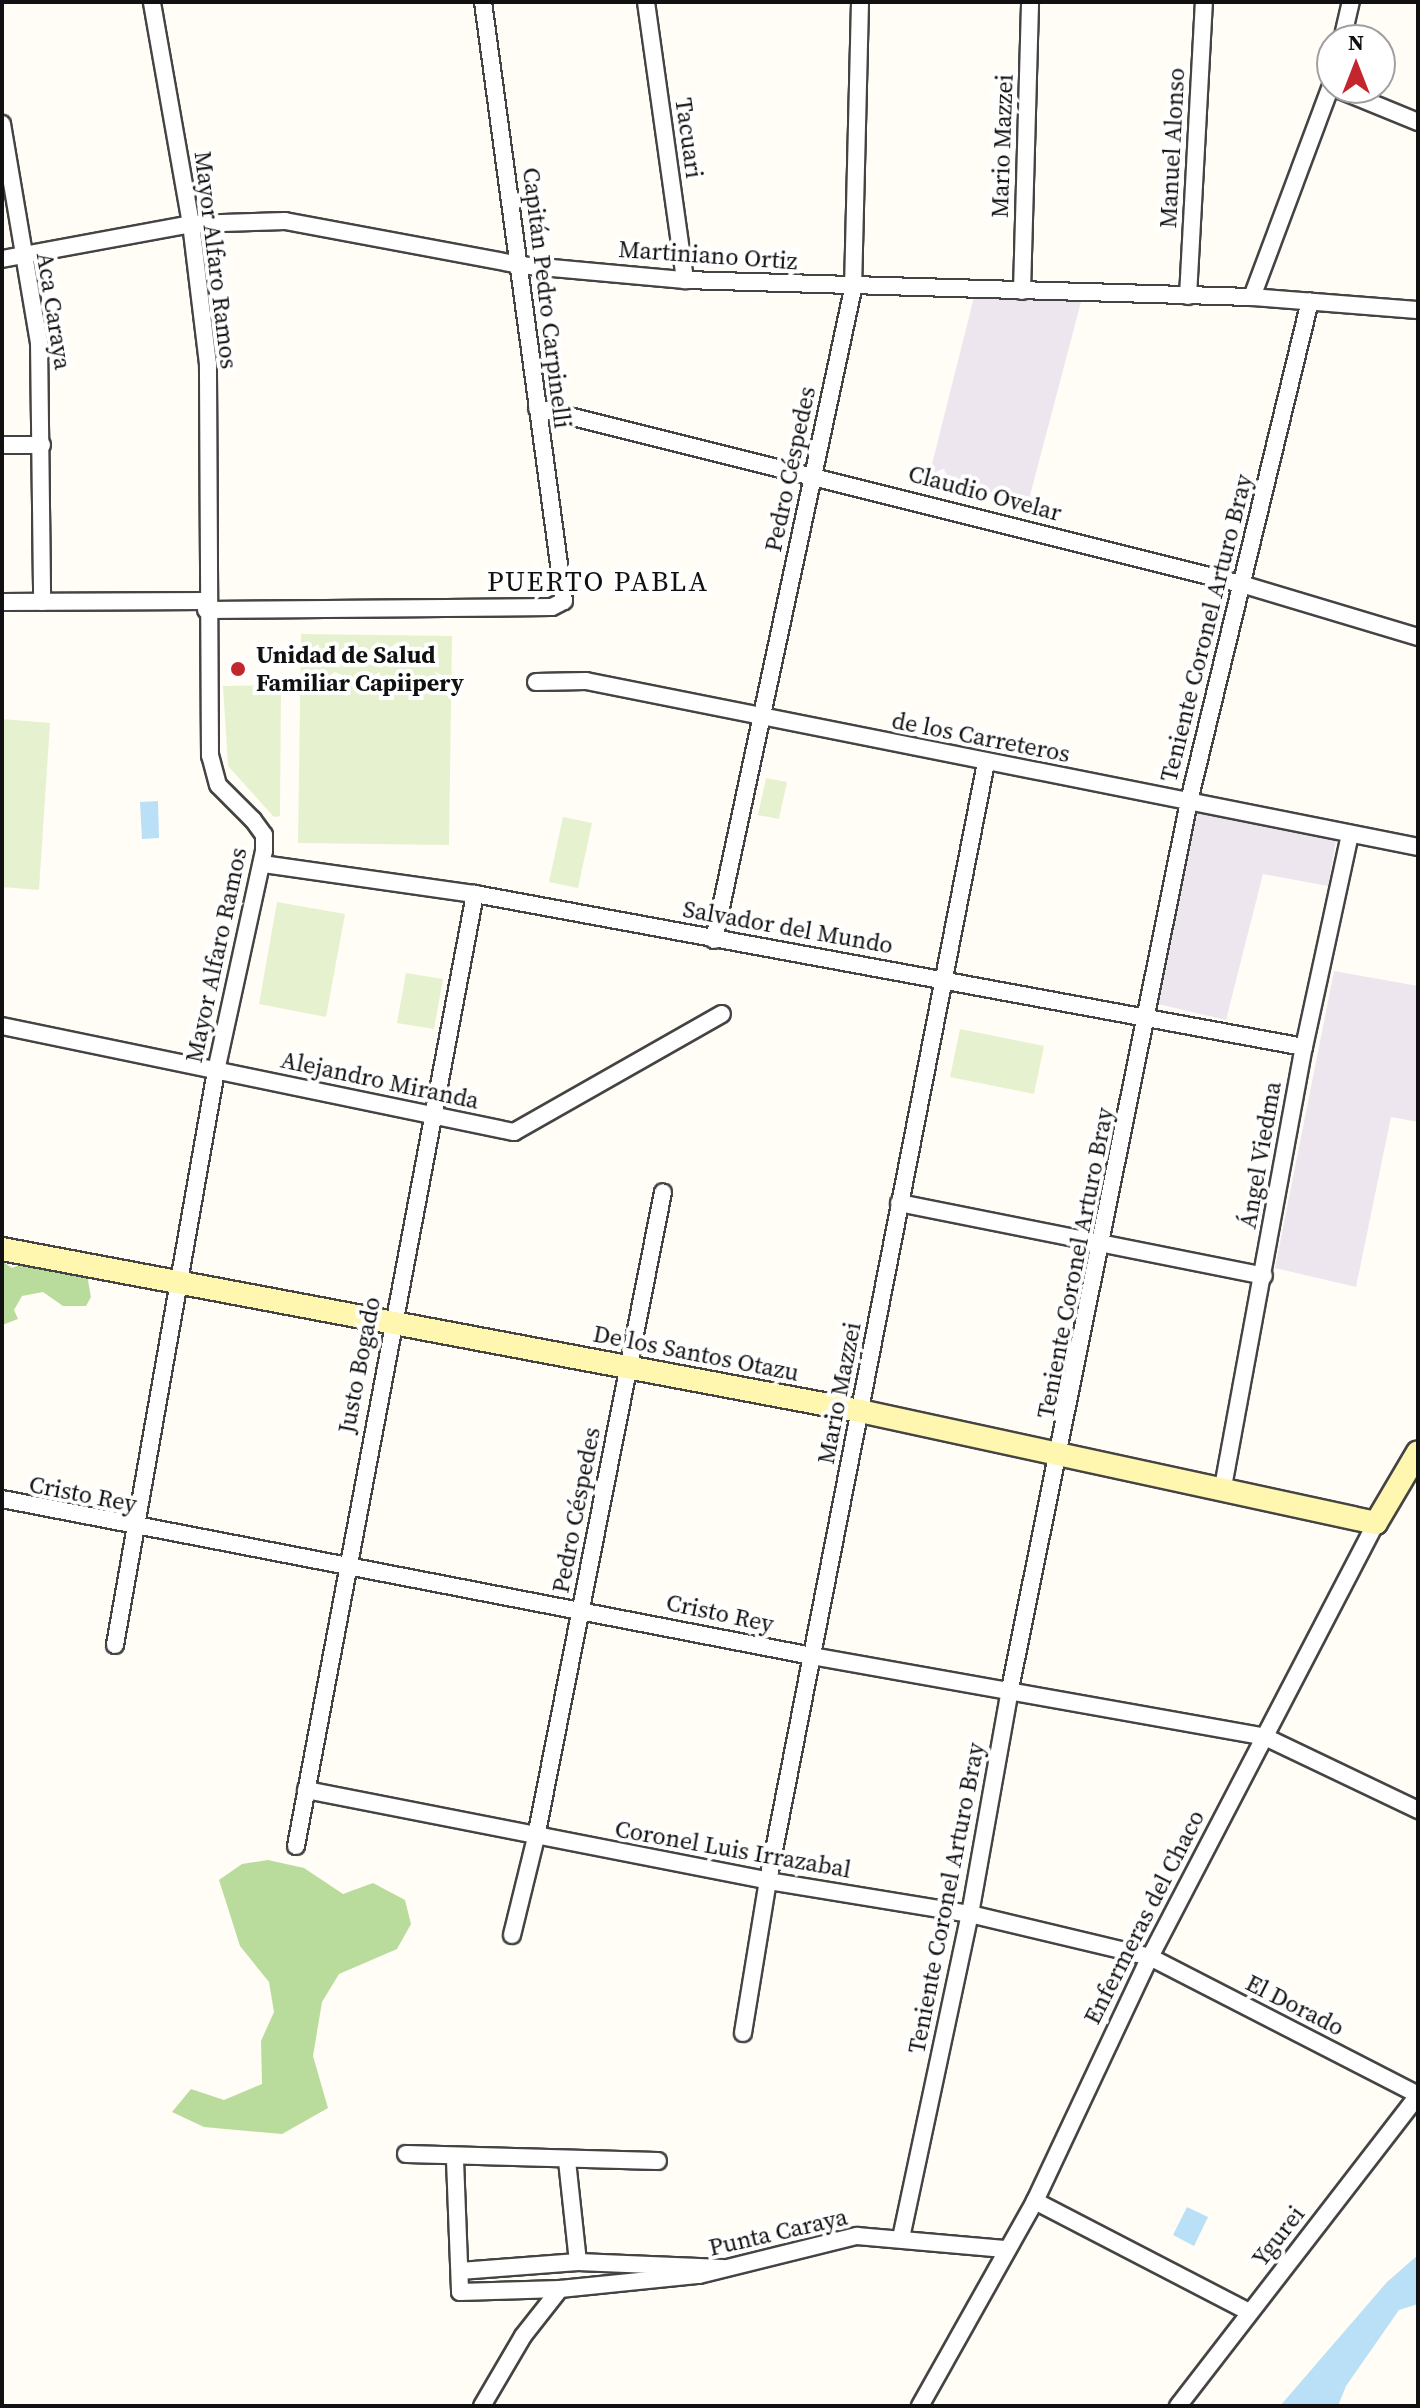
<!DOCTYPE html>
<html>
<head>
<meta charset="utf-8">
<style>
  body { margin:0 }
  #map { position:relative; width:1420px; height:2408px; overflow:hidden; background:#fffdf5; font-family:"Source Serif 4",serif }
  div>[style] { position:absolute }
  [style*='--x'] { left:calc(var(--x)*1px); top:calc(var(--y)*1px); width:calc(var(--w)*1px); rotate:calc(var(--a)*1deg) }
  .industrial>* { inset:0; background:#eee6ef }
  .forest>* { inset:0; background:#b9dc9c }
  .pitch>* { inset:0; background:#e6f2cf }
  .water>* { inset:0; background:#b9e0f7 }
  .roads { filter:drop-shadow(2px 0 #444) drop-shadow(-2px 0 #444) drop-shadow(0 2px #444) drop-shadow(0 -2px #444) }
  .street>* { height:16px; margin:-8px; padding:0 8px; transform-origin:8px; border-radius:8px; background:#fff }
  .secondary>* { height:22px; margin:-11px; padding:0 11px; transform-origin:11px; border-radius:11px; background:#fff6b0 }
  .dots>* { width:22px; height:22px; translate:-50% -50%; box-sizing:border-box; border:4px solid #fff; border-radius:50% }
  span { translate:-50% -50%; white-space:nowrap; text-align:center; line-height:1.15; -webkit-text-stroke:8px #fff; paint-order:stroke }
  .street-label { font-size:24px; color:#111 }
  .poi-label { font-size:24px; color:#111; font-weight:700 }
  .left { translate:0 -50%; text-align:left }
  .quarter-label { font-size:28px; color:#111; letter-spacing:2px }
  .frame { position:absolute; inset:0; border:4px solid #111; pointer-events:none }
  .north { position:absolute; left:1316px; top:24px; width:80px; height:80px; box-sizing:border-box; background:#fff; border:2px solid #a0a0a0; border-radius:50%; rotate:0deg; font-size:22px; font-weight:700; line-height:32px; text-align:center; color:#111 }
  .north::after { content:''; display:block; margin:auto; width:28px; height:36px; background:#c4262e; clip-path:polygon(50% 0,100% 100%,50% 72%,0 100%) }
</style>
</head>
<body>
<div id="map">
  <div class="industrial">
    <i style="clip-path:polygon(975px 293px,1081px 302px,1027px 507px,927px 484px)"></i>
    <i style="clip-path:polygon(1197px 810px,1337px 835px,1328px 886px,1263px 874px,1226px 1020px,1158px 1004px)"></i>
    <i style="clip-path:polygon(1334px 971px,1418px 986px,1418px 1122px,1391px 1117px,1356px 1287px,1275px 1268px)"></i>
  </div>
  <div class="forest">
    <i style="clip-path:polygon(2px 1261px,12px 1268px,24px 1263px,41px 1268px,49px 1261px,86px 1269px,91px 1297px,86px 1306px,63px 1306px,43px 1292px,22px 1296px,14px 1310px,18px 1319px,2px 1325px)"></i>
    <i style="clip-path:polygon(268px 1860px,304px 1868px,343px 1894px,373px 1883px,405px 1900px,411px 1924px,397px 1949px,339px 1974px,322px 2002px,313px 2056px,328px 2108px,282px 2134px,204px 2127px,172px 2112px,191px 2089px,224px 2100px,262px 2084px,261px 2041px,274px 2012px,269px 1982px,240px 1946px,219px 1880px,242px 1864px)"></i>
  </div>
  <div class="pitch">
    <i style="clip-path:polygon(301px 634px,452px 636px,449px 845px,298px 843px)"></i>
    <i style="clip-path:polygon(281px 685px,280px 816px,274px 817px,228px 766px,223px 686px)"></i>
    <i style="clip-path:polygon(2px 719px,50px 723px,39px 890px,2px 887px)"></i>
    <i style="clip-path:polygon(766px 778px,787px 782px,779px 819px,758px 815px)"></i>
    <i style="clip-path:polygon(563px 817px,592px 823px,578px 888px,549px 882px)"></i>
    <i style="clip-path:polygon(277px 902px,345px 914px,326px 1017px,259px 1004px)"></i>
    <i style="clip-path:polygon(406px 973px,443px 979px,434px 1029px,397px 1023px)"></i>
    <i style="clip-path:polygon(960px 1029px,1044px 1046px,1034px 1094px,950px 1077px)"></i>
  </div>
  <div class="water">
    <i style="clip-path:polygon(158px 801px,159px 838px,142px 839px,140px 802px)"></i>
    <i style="clip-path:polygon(1187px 2207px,1208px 2217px,1194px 2246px,1173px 2235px)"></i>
    <i style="clip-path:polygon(1418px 2255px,1418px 2304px,1399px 2310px,1346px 2386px,1338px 2406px,1280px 2406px,1387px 2282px)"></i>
  </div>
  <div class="roads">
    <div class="street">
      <i style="--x:646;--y:2;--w:281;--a:82"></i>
      <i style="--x:1342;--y:40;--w:39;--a:-77"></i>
      <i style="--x:1335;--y:88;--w:90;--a:22.3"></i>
      <i style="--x:2;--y:124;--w:221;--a:80.4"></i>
      <i style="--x:39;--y:342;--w:260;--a:89.3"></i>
      <i style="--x:2;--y:259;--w:192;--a:-10.5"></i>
      <i style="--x:191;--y:224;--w:94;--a:-1.8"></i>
      <i style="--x:285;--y:221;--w:238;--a:10.6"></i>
      <i style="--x:519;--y:265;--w:167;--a:5.2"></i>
      <i style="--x:685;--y:280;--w:567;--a:1.72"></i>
      <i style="--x:1252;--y:297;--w:167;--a:4.5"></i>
      <i style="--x:1022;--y:291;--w:289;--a:-88.4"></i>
      <i style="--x:1188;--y:296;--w:294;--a:-86.9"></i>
      <i style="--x:1252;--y:297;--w:228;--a:-69.5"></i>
      <i style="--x:537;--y:408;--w:726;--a:14.04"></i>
      <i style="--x:1241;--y:584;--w:185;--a:16.7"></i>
      <i style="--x:2;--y:445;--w:40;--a:0"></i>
      <i style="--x:2;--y:602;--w:204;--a:-0.3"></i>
      <i style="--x:206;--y:610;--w:346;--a:-0.5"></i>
      <i style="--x:552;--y:607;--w:13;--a:-27"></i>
      <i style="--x:564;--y:601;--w:604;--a:-97.7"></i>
      <i style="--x:536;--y:682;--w:50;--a:-1.1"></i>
      <i style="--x:586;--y:681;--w:848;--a:11.28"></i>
      <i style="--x:263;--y:864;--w:214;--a:8.1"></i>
      <i style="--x:475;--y:894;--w:843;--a:10.46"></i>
      <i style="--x:714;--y:940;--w:666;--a:-77.95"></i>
      <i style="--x:853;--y:289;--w:287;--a:-88.6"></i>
      <i style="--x:2;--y:1026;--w:523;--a:11.7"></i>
      <i style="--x:514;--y:1132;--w:239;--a:-29.6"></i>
      <i style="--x:899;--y:1203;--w:372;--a:11.3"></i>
      <i style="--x:1223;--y:1487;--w:447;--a:-79.6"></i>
      <i style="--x:1304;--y:1047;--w:218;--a:-77.8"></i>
      <i style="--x:2;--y:1499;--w:825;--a:10.97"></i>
      <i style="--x:812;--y:1656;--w:460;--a:10.1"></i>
      <i style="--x:1265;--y:1737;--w:170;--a:25.5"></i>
      <i style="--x:115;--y:1645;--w:583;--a:-80.02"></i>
      <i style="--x:216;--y:1071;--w:225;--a:-77.7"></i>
      <i style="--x:264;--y:851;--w:16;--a:-90"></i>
      <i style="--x:264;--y:835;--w:19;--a:-126"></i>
      <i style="--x:253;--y:820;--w:49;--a:-135"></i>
      <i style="--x:218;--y:785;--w:30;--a:-105"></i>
      <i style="--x:210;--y:756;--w:392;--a:-90.3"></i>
      <i style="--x:208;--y:364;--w:141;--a:-96.9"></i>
      <i style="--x:191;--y:224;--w:225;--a:-100"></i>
      <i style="--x:306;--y:1790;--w:471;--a:11.1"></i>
      <i style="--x:768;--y:1881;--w:205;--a:9.3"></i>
      <i style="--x:970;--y:1914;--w:185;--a:13.4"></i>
      <i style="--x:1150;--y:1957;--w:301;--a:27.2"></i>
      <i style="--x:296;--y:1846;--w:969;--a:-79.35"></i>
      <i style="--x:512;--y:1935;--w:101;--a:-76.2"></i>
      <i style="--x:536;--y:1837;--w:657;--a:-78.86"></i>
      <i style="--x:743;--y:2033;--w:154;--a:-80.7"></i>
      <i style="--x:768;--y:1881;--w:1139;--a:-78.97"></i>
      <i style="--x:406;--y:2154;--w:252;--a:1.6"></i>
      <i style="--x:455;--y:2160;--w:132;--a:87.8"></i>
      <i style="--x:460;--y:2292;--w:100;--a:-1.7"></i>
      <i style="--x:1035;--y:2201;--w:241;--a:27.4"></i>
      <i style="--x:901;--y:2238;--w:331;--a:-78"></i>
      <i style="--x:970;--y:1914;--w:229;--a:-79.9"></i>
      <i style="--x:1010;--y:1689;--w:906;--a:-78.6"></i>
      <i style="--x:1189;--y:801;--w:514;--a:-76.4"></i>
      <i style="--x:578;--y:2262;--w:145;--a:2.4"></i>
      <i style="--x:460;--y:2271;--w:118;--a:-4.4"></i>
      <i style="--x:578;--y:2262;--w:103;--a:-96.2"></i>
      <i style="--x:482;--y:2406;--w:81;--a:-59.6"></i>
      <i style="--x:523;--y:2336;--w:60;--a:-51.8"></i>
      <i style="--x:560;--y:2289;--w:140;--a:-5.8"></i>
      <i style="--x:699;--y:2275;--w:163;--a:-13.9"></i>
      <i style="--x:857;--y:2236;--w:151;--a:5"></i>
      <i style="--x:920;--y:2406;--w:235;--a:-60.7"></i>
      <i style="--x:1035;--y:2201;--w:270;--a:-64.8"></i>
      <i style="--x:1150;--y:1957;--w:489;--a:-62.5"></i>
      <i style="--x:1178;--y:2406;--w:392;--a:-52.3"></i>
    </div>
    <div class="secondary">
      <i style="--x:2;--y:1249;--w:873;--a:10.69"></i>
      <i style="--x:860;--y:1411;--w:528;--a:12.25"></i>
      <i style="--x:1376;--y:1523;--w:82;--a:-59.4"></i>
    </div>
  </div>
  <div class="dots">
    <i style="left:238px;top:669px;background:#c4262e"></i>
  </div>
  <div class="street-label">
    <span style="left:689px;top:138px;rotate:82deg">Tacuari</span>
    <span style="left:1002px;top:146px;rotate:-88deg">Mario Mazzei</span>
    <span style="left:1172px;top:148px;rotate:-87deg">Manuel Alonso</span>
    <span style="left:708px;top:255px;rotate:4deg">Martiniano Ortiz</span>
    <span style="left:216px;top:260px;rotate:83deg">Mayor Alfaro Ramos</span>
    <span style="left:547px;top:298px;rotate:83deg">Capitán Pedro Carpinelli</span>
    <span style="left:54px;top:311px;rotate:81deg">Aca Caraya</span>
    <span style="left:790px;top:469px;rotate:-78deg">Pedro Céspedes</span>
    <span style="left:985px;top:493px;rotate:15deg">Claudio Ovelar</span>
    <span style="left:1206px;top:628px;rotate:-76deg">Teniente Coronel Arturo Bray</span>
    <span style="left:981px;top:737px;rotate:11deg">de los Carreteros</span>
    <span style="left:788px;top:927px;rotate:10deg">Salvador del Mundo</span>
    <span style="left:216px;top:955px;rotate:-78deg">Mayor Alfaro Ramos</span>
    <span style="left:380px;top:1080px;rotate:12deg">Alejandro Miranda</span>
    <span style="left:1260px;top:1155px;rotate:-80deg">Ángel Viedma</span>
    <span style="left:1075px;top:1263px;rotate:-79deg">Teniente Coronel Arturo Bray</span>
    <span style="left:696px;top:1353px;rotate:11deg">De los Santos Otazu</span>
    <span style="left:359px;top:1365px;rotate:-79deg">Justo Bogado</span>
    <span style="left:839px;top:1393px;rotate:-79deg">Mario Mazzei</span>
    <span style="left:83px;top:1494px;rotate:11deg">Cristo Rey</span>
    <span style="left:576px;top:1510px;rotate:-79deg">Pedro Céspedes</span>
    <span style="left:720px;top:1613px;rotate:12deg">Cristo Rey</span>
    <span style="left:733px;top:1849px;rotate:10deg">Coronel Luis Irrazabal</span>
    <span style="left:946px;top:1898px;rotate:-79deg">Teniente Coronel Arturo Bray</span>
    <span style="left:1144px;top:1917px;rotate:-63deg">Enfermeras del Chaco</span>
    <span style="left:1295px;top:2005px;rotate:27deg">El Dorado</span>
    <span style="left:778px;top:2232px;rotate:-13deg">Punta Caraya</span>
    <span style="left:1278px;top:2236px;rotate:-52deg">Ygurei</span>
  </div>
  <div class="poi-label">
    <span class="left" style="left:256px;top:669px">Unidad de Salud<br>Familiar Capiipery</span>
  </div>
  <div class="quarter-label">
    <span style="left:598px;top:581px">PUERTO PABLA</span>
  </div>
  <div class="frame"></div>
  <div class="north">N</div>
</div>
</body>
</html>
